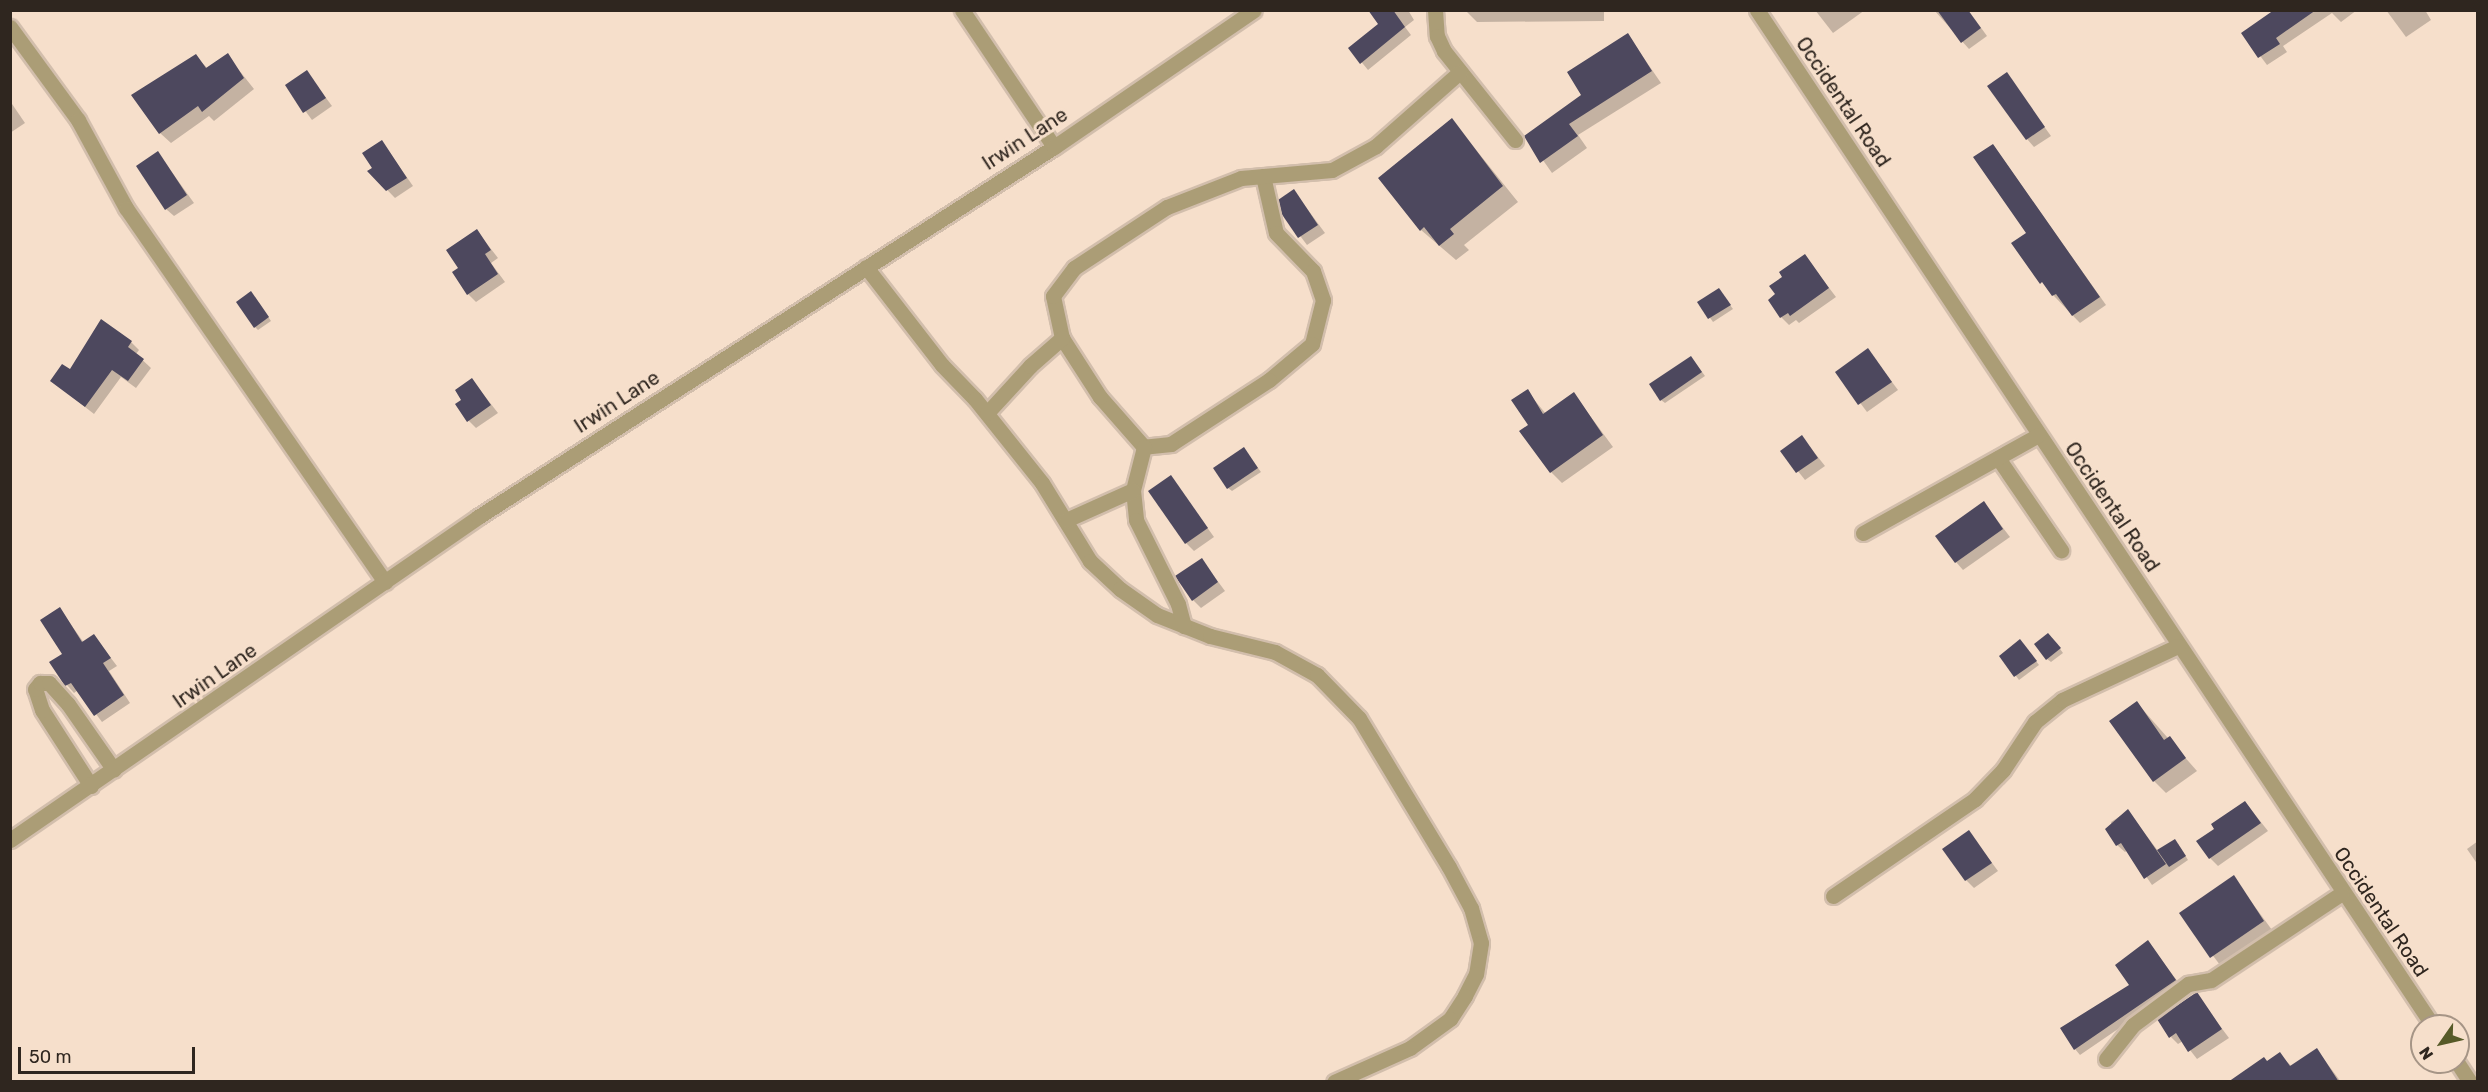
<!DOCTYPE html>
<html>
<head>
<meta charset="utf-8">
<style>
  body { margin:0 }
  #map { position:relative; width:2488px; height:1092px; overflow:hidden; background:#f6dfcb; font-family:Rubik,sans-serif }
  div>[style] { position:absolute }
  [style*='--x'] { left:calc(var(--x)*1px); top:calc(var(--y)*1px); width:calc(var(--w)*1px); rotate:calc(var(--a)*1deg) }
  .shadow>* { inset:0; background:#0003 }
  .building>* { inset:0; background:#4d485e }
  .roads { filter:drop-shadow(2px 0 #d2beac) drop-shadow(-2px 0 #d2beac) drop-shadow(0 2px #d2beac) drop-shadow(0 -2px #d2beac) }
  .minor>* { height:15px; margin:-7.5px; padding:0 7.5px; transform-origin:7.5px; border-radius:7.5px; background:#ab9d76 }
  span { translate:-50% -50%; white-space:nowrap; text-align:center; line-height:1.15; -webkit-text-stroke:6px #f6dfcb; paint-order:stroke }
  .street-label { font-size:20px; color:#2f261f }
  .frame { position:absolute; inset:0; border:12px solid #2f261f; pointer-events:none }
  .north { position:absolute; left:2410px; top:1014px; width:60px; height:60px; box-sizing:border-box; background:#f6dfcb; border:2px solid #a69586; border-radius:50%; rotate:236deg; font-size:16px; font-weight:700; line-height:24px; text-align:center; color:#2f261f }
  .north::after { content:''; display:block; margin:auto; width:21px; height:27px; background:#565a28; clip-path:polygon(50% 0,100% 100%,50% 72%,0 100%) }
  .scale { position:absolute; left:18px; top:1047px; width:177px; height:27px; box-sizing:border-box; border:3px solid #2f261f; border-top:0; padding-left:8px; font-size:18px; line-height:21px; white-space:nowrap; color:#2f261f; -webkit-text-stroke:4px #f6dfcb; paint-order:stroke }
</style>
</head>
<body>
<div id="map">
  <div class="shadow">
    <i style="clip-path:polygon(1370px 10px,1408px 10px,1414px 20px,1405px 27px,1411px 35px,1368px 70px,1350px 48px,1380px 25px)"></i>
    <i style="clip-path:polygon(1465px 10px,1604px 10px,1604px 21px,1477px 22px)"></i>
    <i style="clip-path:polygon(1815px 10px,1865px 10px,1833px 33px)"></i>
    <i style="clip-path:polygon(1934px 10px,1968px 10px,1987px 36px,1969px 49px)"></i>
    <i style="clip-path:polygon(2276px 10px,2357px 10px,2341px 22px,2332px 13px,2283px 46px,2287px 52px,2267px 65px,2243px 33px)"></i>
    <i style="clip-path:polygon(2386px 10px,2425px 10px,2431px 20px,2406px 37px)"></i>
    <i style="clip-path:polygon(1628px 35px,1661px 83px,1578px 135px,1587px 148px,1552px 173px,1526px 136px,1583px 95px)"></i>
    <i style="clip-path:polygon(227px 55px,254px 89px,214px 121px,209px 116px,171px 143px,160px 133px,196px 56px,208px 69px)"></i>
    <i style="clip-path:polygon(307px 72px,332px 106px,312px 120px,287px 86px)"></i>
    <i style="clip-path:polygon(2006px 74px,2051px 136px,2034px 147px,2027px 139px)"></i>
    <i style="clip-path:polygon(10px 101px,25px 123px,10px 133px)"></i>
    <i style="clip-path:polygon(1452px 120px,1518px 202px,1464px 245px,1469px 250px,1456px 260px,1421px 230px)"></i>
    <i style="clip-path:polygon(382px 142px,413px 186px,395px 198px,370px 172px)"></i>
    <i style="clip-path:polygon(1993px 145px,2106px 305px,2080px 323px,2053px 295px)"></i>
    <i style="clip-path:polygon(158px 153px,194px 203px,174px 216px,166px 209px)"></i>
    <i style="clip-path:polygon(1294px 191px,1325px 233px,1307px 245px,1283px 213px)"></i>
    <i style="clip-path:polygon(477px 231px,498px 258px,491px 263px,505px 282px,476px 302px,468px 294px,460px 269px)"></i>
    <i style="clip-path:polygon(1805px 256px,1836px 297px,1799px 323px,1796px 320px,1789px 325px,1781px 317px,1784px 277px)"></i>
    <i style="clip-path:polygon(1719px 290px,1733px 309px,1713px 322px,1699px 302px)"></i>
    <i style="clip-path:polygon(255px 297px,271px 321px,258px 330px,255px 327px)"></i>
    <i style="clip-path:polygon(131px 342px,139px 350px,136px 354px,151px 368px,136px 388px,121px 377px,94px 414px,52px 381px)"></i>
    <i style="clip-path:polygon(1868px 350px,1898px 390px,1867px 412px,1837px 372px)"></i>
    <i style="clip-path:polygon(1694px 361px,1705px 376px,1665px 403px,1661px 400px)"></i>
    <i style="clip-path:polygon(472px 380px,498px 413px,476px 428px,469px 421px,463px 400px)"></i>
    <i style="clip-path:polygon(1527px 391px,1546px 414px,1574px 394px,1613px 447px,1562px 483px,1551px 472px,1530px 425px)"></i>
    <i style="clip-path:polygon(1802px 437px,1825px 466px,1805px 480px,1782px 451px)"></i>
    <i style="clip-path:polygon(1244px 449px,1261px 472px,1232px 491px,1228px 488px)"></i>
    <i style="clip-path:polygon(1171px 477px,1214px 537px,1194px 551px,1186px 543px)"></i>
    <i style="clip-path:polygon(1984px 503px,2010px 537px,1963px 570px,1956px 562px)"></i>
    <i style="clip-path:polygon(1202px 560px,1225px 591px,1201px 608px,1193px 600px)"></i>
    <i style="clip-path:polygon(60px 609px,84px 643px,94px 636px,117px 666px,109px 671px,130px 703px,102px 722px,78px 690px,74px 693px,67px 685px,52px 662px,64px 654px)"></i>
    <i style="clip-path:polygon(2052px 638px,2063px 653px,2051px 662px,2047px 659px)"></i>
    <i style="clip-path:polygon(2024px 645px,2039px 665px,2019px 680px,2001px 656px)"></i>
    <i style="clip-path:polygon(2137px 703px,2197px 771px,2166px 793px,2154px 781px)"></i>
    <i style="clip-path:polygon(2245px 802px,2268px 831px,2218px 866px,2210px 858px,2216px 829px)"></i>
    <i style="clip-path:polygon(2128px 811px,2158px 851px,2178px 844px,2188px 860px,2152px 885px,2128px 850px,2125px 852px,2117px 845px,2111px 822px)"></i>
    <i style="clip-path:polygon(1969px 832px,1998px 871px,1974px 888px,1966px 880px)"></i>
    <i style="clip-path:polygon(2478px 841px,2478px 865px,2467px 849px)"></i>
    <i style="clip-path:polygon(2233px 877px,2275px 934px,2223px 969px,2181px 913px)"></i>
    <i style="clip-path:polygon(2148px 942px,2181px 986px,2080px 1055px,2075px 1049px,2132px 986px)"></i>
    <i style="clip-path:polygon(2196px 994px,2229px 1038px,2197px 1059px,2183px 1041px,2178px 1044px,2171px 1037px)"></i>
    <i style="clip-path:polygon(2317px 1050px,2341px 1082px,2233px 1082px,2280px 1054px,2292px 1067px)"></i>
  </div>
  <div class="building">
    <i style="clip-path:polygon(1368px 10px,1393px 10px,1405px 27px,1360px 64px,1348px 48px,1378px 24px)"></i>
    <i style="clip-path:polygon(1937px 10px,1968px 10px,1981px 28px,1961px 43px)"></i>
    <i style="clip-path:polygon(2274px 10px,2316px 10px,2276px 38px,2280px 44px,2258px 58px,2241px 33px)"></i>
    <i style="clip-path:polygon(1628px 33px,1652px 71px,1569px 124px,1578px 136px,1540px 163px,1524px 136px,1581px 95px,1567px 72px)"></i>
    <i style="clip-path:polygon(228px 53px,244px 78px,202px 112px,198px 106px,159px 134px,131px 95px,196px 54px,206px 68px)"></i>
    <i style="clip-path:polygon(307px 70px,326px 98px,303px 113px,285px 85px)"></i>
    <i style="clip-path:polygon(2007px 72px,2045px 127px,2026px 140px,1987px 86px)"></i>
    <i style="clip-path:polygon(1452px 118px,1503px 186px,1450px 229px,1454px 234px,1439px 246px,1424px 227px,1420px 231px,1378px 178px)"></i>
    <i style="clip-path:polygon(382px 140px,407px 178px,386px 191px,367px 171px,372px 168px,362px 153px)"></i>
    <i style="clip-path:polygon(1993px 144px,2100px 297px,2072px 316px,2056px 294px,2052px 296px,2042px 282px,2040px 284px,2011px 243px,2026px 233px,1973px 157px)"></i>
    <i style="clip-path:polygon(158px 151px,187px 195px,165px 210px,136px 166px)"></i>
    <i style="clip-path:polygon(1294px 189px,1318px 225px,1298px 238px,1281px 213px,1278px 200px)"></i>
    <i style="clip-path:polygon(477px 229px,491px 250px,485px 254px,498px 274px,467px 295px,452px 272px,458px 268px,446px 250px)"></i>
    <i style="clip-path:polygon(1805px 254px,1829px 288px,1790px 316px,1788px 313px,1780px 318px,1768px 300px,1775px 294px,1769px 286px,1782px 277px,1779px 272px)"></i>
    <i style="clip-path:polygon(1719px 288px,1731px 305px,1708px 319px,1697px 302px)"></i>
    <i style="clip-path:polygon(251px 291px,269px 317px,254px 328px,236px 302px)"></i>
    <i style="clip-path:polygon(101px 319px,132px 341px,128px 347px,144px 359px,128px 381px,112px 370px,85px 407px,50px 381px,62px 364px,70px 369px)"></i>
    <i style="clip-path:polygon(1868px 348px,1892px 382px,1858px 405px,1835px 372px)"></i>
    <i style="clip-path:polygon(1691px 356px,1702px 372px,1660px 401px,1649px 384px)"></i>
    <i style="clip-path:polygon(472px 378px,491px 405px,467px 422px,455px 404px,461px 400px,455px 390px)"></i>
    <i style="clip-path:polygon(1528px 389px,1543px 414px,1574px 392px,1603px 435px,1550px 473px,1519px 431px,1528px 425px,1511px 400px)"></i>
    <i style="clip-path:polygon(1802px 435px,1818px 458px,1796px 473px,1780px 451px)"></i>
    <i style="clip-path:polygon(1244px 447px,1258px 468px,1227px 489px,1213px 468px)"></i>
    <i style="clip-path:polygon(1171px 475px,1208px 528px,1185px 544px,1148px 491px)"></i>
    <i style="clip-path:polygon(1984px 501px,2003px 529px,1955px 563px,1935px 536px)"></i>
    <i style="clip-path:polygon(1202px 558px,1218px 582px,1192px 601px,1175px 576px)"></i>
    <i style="clip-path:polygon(60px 607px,82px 642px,94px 634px,111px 658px,103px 663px,124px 695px,94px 716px,71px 683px,65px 686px,49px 662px,62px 654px,40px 620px)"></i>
    <i style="clip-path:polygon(2048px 633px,2061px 648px,2046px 660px,2034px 644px)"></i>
    <i style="clip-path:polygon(2020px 639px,2037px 661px,2014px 677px,1999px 656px)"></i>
    <i style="clip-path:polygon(2137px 701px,2164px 740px,2170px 736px,2186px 758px,2153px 782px,2109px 721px)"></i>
    <i style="clip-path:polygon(2245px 801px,2261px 823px,2209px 859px,2196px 841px,2214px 829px,2211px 824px)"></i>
    <i style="clip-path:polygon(2128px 809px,2166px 864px,2144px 879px,2121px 843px,2116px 846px,2105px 829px)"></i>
    <i style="clip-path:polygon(1969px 830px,1992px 863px,1965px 881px,1942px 849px)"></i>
    <i style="clip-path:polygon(2175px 839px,2186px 856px,2169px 867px,2157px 850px)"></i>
    <i style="clip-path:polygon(2234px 875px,2264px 921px,2210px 958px,2179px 913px)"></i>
    <i style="clip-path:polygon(2148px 940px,2176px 980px,2074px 1050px,2060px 1028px,2129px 985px,2115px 965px)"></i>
    <i style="clip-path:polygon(2197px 992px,2222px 1029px,2188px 1052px,2176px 1033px,2169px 1038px,2157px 1019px)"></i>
    <i style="clip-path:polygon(2317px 1048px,2339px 1082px,2228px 1082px,2264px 1057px,2267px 1061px,2280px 1052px,2290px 1066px)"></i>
  </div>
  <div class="roads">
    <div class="minor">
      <i style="--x:962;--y:10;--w:165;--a:56.1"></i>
      <i style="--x:1435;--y:10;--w:26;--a:86"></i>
      <i style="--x:1437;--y:36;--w:17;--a:65"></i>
      <i style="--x:1444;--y:51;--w:114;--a:51.4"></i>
      <i style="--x:1757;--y:10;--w:1220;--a:56.36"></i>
      <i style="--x:10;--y:27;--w:115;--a:53.8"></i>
      <i style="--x:78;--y:120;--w:100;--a:61.4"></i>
      <i style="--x:126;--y:208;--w:455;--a:55.3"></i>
      <i style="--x:1263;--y:176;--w:58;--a:77.2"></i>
      <i style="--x:1276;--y:233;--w:53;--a:45.8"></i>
      <i style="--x:1313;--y:271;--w:31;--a:71"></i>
      <i style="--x:1323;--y:300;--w:45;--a:104"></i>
      <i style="--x:1312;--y:344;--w:56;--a:140.1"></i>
      <i style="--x:1269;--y:380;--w:117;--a:146.9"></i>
      <i style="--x:1171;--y:444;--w:27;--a:174"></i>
      <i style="--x:1144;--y:447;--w:67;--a:-131.3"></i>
      <i style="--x:1100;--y:397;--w:70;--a:-122.8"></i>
      <i style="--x:1062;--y:338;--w:43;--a:-102.1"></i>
      <i style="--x:1053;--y:296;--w:35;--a:-53"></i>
      <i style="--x:1074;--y:268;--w:111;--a:-33.3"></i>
      <i style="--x:1167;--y:207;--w:79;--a:-21.4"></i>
      <i style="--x:1241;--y:178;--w:91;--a:-5"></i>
      <i style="--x:1332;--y:170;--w:50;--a:-28.6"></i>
      <i style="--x:1376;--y:146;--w:112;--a:-41.4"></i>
      <i style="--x:866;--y:267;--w:124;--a:52.2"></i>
      <i style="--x:942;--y:365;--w:47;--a:45.9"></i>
      <i style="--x:975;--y:399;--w:107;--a:51.4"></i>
      <i style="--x:1042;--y:483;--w:92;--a:58.4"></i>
      <i style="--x:1090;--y:561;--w:41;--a:43"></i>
      <i style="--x:1120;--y:589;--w:45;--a:35.1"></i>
      <i style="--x:1157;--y:615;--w:57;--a:21.6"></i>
      <i style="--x:1210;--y:636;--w:67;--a:13.8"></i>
      <i style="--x:1275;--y:652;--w:48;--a:28.7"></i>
      <i style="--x:1317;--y:675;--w:60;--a:45.7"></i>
      <i style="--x:1359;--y:718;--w:174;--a:58.9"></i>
      <i style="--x:1449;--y:867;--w:47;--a:61.8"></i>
      <i style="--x:1471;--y:908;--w:36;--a:74"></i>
      <i style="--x:1481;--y:943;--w:31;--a:99"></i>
      <i style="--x:1476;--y:974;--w:25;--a:117"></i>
      <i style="--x:1465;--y:996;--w:27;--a:123"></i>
      <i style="--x:1450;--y:1019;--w:49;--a:144.1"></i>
      <i style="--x:1410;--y:1048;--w:83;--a:155.9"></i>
      <i style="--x:987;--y:413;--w:64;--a:-47.5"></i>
      <i style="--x:1030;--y:366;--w:43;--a:-41.2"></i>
      <i style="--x:1144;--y:447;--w:44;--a:104.3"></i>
      <i style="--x:1133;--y:490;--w:30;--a:84"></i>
      <i style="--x:1136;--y:520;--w:94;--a:63.4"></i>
      <i style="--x:1178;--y:604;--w:23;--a:75"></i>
      <i style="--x:1998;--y:458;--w:112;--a:55.6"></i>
      <i style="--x:1066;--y:520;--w:73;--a:-24.1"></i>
      <i style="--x:1863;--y:533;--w:201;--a:-29.2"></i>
      <i style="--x:91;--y:786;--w:90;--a:-122.8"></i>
      <i style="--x:42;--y:710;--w:22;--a:-108"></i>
      <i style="--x:35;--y:689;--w:8;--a:-50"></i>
      <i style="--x:40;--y:683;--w:9;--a:0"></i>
      <i style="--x:49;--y:683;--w:28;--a:48"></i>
      <i style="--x:68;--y:704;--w:80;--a:55.1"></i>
      <i style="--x:10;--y:840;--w:569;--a:-34.61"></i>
      <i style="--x:478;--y:517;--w:685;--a:-32.72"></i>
      <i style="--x:1054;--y:147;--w:242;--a:-34.4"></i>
      <i style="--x:1833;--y:896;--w:172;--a:-34.3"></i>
      <i style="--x:1975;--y:799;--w:40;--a:-46"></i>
      <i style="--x:2003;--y:770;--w:58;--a:-56.3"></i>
      <i style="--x:2035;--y:722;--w:35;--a:-39"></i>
      <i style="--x:2062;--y:700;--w:128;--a:-25"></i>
      <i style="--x:2106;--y:1059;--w:43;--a:-51.5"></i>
      <i style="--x:2133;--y:1025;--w:69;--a:-36.7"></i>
      <i style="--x:2188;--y:984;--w:23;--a:-10"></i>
      <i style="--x:2211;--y:980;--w:157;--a:-33.6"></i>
      <i style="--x:2457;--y:1062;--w:24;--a:57"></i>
    </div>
  </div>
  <div class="street-label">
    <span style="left:1843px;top:102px;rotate:56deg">Occidental Road</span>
    <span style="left:1025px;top:139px;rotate:-33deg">Irwin Lane</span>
    <span style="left:617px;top:402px;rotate:-33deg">Irwin Lane</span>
    <span style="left:2112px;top:507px;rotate:56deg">Occidental Road</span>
    <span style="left:215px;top:676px;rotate:-35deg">Irwin Lane</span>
    <span style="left:2381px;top:912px;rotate:56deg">Occidental Road</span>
  </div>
  <div class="frame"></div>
  <div class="north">N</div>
  <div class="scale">50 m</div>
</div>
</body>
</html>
